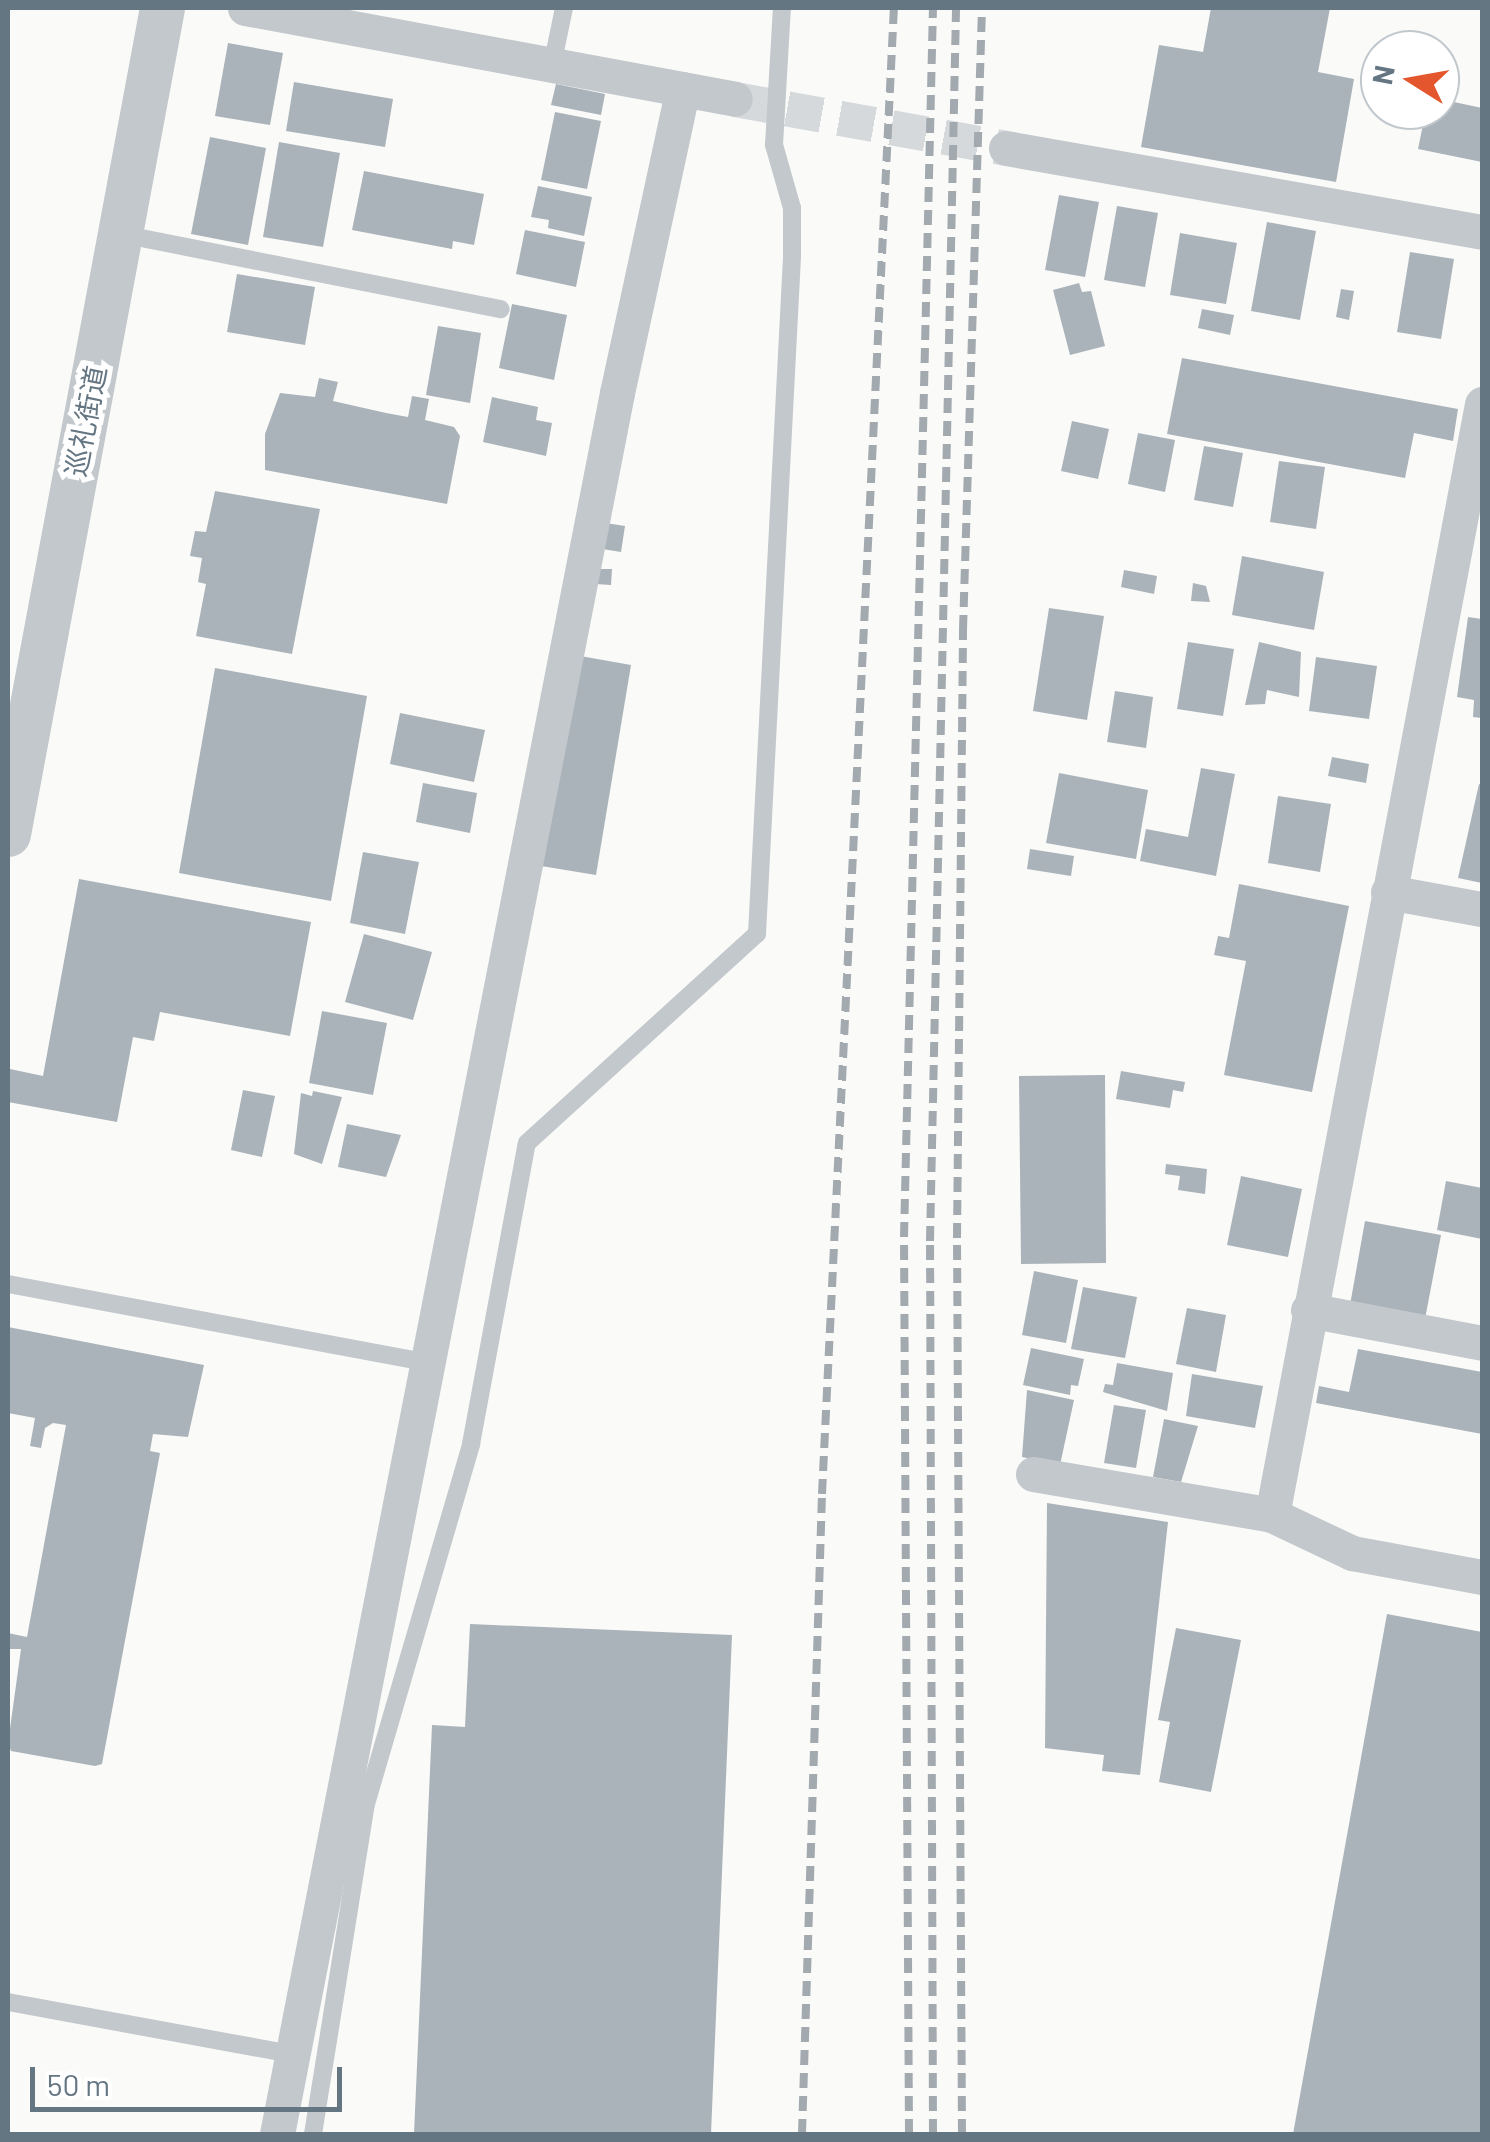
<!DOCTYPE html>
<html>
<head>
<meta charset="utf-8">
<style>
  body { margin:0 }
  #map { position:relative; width:1490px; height:2142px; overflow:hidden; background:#fafaf8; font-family:Barlow,"Noto Sans JP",sans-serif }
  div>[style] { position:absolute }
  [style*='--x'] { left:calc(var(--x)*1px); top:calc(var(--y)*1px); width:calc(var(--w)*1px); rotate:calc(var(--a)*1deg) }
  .building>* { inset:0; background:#aab3b9 }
  .minor-tunnel>* { height:35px; margin-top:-17.5px; transform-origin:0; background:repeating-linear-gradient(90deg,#d5d9db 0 35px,transparent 0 53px) }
  .service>* { height:18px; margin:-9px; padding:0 9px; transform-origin:9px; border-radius:9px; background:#c3c8cc }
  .minor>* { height:35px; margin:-17.5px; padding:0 17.5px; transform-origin:17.5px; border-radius:17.5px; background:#c3c8cc }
  .tertiary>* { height:45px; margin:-22.5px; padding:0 22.5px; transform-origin:22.5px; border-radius:22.5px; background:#c3c8cc }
  .rail>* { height:8px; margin-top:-4px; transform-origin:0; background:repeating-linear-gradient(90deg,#a2aab0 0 15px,transparent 0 23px) }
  span { translate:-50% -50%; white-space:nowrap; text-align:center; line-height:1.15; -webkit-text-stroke:10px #fff; paint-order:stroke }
  .street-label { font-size:28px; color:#657683 }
  .frame { position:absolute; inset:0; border:10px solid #657683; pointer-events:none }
  .north { position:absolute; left:1360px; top:30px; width:100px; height:100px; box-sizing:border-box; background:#fff; border:2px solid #c1c8cd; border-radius:50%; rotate:281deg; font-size:28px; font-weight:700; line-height:40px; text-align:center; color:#657683 }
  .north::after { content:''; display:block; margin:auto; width:35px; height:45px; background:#e4572e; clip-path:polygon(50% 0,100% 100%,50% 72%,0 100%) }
  .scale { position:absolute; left:30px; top:2067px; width:312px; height:45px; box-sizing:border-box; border:5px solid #657683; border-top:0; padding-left:12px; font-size:30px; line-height:35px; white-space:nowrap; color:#657683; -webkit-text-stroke:8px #fff; paint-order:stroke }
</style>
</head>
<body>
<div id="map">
  <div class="building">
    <i style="clip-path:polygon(1211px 8px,1330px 8px,1318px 72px,1354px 79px,1336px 182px,1141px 147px,1159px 45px,1203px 52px)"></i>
    <i style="clip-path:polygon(228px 43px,283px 53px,270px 125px,215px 116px)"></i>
    <i style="clip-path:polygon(294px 82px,393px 99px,385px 147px,286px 131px)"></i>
    <i style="clip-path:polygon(556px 84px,605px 94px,601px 115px,551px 105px)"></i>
    <i style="clip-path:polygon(1440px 99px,1482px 108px,1482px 162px,1418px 149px,1426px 110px,1440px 110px)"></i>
    <i style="clip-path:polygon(555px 112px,601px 121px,587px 189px,541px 180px)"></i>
    <i style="clip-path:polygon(210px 137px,266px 148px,248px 245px,191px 234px)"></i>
    <i style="clip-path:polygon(279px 142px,340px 153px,323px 247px,263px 237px)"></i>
    <i style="clip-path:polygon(364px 171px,484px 194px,474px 245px,453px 241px,452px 249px,352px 230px)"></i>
    <i style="clip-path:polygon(538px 186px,592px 197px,584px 236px,548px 228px,549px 220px,531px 217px)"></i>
    <i style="clip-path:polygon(1059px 195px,1099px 202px,1085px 277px,1045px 270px)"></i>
    <i style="clip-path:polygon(1117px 206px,1158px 213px,1145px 287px,1104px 280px)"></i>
    <i style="clip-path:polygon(1267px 222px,1316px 231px,1300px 320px,1251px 311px)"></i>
    <i style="clip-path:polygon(525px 230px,585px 242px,576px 287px,516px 274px)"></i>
    <i style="clip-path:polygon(1180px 233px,1237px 243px,1226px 304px,1170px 295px)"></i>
    <i style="clip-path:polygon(1410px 252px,1454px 259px,1441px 339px,1397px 332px)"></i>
    <i style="clip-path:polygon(237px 274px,315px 287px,305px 345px,227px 332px)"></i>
    <i style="clip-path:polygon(1079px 283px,1082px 292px,1091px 291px,1105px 346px,1070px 355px,1053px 290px)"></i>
    <i style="clip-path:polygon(1341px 289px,1354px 291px,1349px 320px,1336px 317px)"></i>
    <i style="clip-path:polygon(512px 304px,567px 315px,554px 380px,499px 368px)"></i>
    <i style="clip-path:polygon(1202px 309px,1234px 315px,1230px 335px,1198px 328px)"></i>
    <i style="clip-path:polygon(438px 326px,481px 333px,470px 403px,426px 395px)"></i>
    <i style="clip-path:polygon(1182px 358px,1458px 409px,1453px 441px,1414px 433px,1405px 478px,1167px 434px)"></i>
    <i style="clip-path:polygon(319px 378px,338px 382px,333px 401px,386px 413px,408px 417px,412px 396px,429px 399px,425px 420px,454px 427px,460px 436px,447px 504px,265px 470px,265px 434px,280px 393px,315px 397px)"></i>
    <i style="clip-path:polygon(492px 397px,538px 407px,536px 420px,552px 423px,546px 456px,483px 442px)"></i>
    <i style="clip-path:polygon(1072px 421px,1109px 429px,1098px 479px,1061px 471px)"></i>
    <i style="clip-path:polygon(1138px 433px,1175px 440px,1165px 492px,1128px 484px)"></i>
    <i style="clip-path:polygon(1204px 446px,1243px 453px,1233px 507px,1194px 500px)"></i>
    <i style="clip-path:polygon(1279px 461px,1325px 467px,1316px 529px,1270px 522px)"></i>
    <i style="clip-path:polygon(215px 491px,320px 509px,292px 654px,196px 636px,206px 584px,198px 582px,202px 558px,190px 556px,195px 531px,206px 532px)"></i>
    <i style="clip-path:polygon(599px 522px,625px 526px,621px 552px,596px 548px)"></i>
    <i style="clip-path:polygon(1242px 556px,1324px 572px,1314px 630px,1232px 615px)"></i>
    <i style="clip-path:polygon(597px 569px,612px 569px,611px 585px,596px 584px)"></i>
    <i style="clip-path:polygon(1124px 570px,1157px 576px,1154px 594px,1121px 587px)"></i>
    <i style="clip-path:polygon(1193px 583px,1206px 586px,1210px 602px,1191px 601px)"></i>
    <i style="clip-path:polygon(1049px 608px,1104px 616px,1087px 720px,1033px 711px)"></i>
    <i style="clip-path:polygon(1468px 617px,1482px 619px,1482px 718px,1473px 717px,1474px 700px,1457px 697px)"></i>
    <i style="clip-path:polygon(1188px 642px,1234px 649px,1223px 716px,1177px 709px)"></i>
    <i style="clip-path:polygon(1259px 642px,1301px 652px,1299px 697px,1267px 690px,1265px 704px,1245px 705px)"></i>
    <i style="clip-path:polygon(569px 654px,631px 665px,596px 875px,535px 865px)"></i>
    <i style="clip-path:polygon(1316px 657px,1377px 666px,1369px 719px,1309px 711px)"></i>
    <i style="clip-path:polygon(215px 668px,367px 696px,331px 901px,179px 873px)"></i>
    <i style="clip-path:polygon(1115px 691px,1153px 697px,1146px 748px,1107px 742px)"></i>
    <i style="clip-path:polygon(400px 713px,485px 730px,474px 782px,390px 764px)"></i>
    <i style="clip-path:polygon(1332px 757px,1369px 764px,1366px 783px,1328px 776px)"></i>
    <i style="clip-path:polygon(1201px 768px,1235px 774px,1216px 876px,1140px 861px,1146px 829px,1188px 837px)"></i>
    <i style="clip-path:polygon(1059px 773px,1148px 790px,1136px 859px,1046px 843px)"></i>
    <i style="clip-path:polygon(423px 783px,477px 793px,470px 833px,416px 822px)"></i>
    <i style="clip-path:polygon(1479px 784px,1482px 785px,1482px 883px,1458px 878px)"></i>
    <i style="clip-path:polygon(1278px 796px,1331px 804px,1320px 872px,1268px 863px)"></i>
    <i style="clip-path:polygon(1030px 849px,1074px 856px,1071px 876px,1027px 869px)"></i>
    <i style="clip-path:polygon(363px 852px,419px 862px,405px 934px,350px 923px)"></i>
    <i style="clip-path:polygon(79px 879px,311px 922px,290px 1036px,160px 1012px,154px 1041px,133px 1037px,117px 1122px,8px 1102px,10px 1069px,43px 1076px)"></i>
    <i style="clip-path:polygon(1239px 884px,1349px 906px,1312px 1092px,1224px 1075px,1246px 961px,1214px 955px,1218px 936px,1229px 938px)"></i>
    <i style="clip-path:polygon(364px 934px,432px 952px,413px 1020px,345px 1002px)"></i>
    <i style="clip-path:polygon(322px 1011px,387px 1023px,373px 1095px,309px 1083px)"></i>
    <i style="clip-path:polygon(1121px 1071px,1185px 1082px,1183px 1092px,1173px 1090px,1170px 1108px,1116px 1099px)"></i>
    <i style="clip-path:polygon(1105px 1075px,1106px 1263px,1021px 1264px,1019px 1076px)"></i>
    <i style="clip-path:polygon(243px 1090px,275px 1096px,262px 1157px,231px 1150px)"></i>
    <i style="clip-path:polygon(313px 1091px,342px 1097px,322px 1164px,294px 1154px,301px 1093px,312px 1096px)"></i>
    <i style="clip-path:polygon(347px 1124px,401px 1135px,386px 1177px,338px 1167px)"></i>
    <i style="clip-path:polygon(1166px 1164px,1207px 1169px,1205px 1194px,1178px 1190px,1180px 1176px,1165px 1174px)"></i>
    <i style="clip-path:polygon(1241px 1176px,1302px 1189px,1288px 1257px,1227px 1245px)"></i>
    <i style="clip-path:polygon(1446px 1181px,1482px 1188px,1482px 1239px,1437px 1230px)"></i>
    <i style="clip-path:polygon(1365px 1221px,1441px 1235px,1425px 1319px,1350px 1305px)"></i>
    <i style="clip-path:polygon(1034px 1271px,1078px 1280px,1066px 1343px,1022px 1335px)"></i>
    <i style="clip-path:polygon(1083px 1287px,1137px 1297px,1125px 1358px,1071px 1349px)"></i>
    <i style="clip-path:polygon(1187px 1308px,1226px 1315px,1216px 1372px,1176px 1364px)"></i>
    <i style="clip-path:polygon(8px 1327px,204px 1365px,188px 1437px,153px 1434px,150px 1451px,160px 1453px,102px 1764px,95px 1766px,11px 1751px,8px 1743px,21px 1649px,8px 1649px,8px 1633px,27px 1637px,66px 1425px,53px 1423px,45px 1428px,41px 1448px,30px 1446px,35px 1418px,8px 1413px)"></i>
    <i style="clip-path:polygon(1031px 1348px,1084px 1359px,1078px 1386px,1071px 1385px,1070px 1395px,1023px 1385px)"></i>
    <i style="clip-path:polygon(1358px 1349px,1482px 1372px,1482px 1434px,1316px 1403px,1319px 1386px,1349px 1392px)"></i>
    <i style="clip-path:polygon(1117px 1363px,1173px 1373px,1167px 1411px,1103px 1392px,1105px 1384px,1113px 1385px)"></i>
    <i style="clip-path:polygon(1192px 1374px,1263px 1386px,1255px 1428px,1186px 1416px)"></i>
    <i style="clip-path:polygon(1027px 1390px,1074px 1400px,1060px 1465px,1022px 1457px)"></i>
    <i style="clip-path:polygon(1114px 1405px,1146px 1410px,1136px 1468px,1104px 1463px)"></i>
    <i style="clip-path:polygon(1164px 1419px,1198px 1426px,1181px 1482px,1153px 1477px)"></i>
    <i style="clip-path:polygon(1047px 1503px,1168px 1522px,1140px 1775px,1102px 1771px,1104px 1755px,1045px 1748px)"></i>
    <i style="clip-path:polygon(1387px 1614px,1482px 1632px,1482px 2134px,1293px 2134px)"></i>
    <i style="clip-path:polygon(470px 1624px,732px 1635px,711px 2134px,414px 2134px,432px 1725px,465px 1727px)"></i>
    <i style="clip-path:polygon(1176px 1628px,1241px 1640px,1211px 1792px,1159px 1782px,1170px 1722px,1158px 1720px)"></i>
  </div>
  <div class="minor-tunnel">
    <i style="--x:735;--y:99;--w:275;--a:10.2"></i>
  </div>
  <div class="service">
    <i style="--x:553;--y:61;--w:54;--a:-78.3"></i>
    <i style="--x:121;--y:234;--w:387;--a:11.2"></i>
    <i style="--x:8;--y:1284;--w:424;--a:10.6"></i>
    <i style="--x:8;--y:2002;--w:289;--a:10.4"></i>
    <i style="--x:313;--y:2134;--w:334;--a:-80.9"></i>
    <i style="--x:366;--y:1804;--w:375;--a:-73.7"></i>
    <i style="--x:471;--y:1444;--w:306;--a:-79.5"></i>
    <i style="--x:527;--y:1143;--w:311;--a:-42.3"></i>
    <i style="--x:757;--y:934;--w:679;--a:-87.04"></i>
    <i style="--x:792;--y:256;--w:48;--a:-90"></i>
    <i style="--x:792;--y:208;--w:66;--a:-105.9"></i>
    <i style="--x:774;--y:145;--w:137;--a:-86.7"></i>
  </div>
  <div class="minor">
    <i style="--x:245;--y:8;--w:498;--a:10.5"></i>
    <i style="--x:1006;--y:148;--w:483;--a:10"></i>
    <i style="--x:1482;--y:404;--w:1131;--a:100.7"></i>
    <i style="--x:1272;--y:1515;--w:89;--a:25.4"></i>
    <i style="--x:1352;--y:1553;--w:132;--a:10.5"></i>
    <i style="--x:1388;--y:892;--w:96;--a:10.3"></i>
    <i style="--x:1308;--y:1310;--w:177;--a:10.7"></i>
    <i style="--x:1033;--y:1474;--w:242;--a:9.7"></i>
    <i style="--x:277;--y:2134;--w:1774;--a:-78.95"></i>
    <i style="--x:617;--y:393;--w:311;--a:-77.8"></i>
  </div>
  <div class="tertiary">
    <i style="--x:8;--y:834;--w:840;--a:-79.44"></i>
  </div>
  <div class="rail">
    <i style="--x:802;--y:2134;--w:640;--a:-88.21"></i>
    <i style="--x:822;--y:1494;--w:1488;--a:-87.23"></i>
    <i style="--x:909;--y:2134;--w:897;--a:-90.32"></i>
    <i style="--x:904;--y:1237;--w:1229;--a:-88.65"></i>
    <i style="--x:933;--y:2134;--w:893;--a:-90.19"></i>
    <i style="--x:930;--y:1241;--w:1233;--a:-88.79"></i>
    <i style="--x:962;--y:2134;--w:896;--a:-90.32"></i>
    <i style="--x:957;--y:1238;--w:608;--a:-89.43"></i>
    <i style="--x:963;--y:630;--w:622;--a:-88.25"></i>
  </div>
  <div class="street-label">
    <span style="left:85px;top:421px;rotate:-79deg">巡礼街道</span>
  </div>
  <div class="frame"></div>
  <div class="north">N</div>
  <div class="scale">50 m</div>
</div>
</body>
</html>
